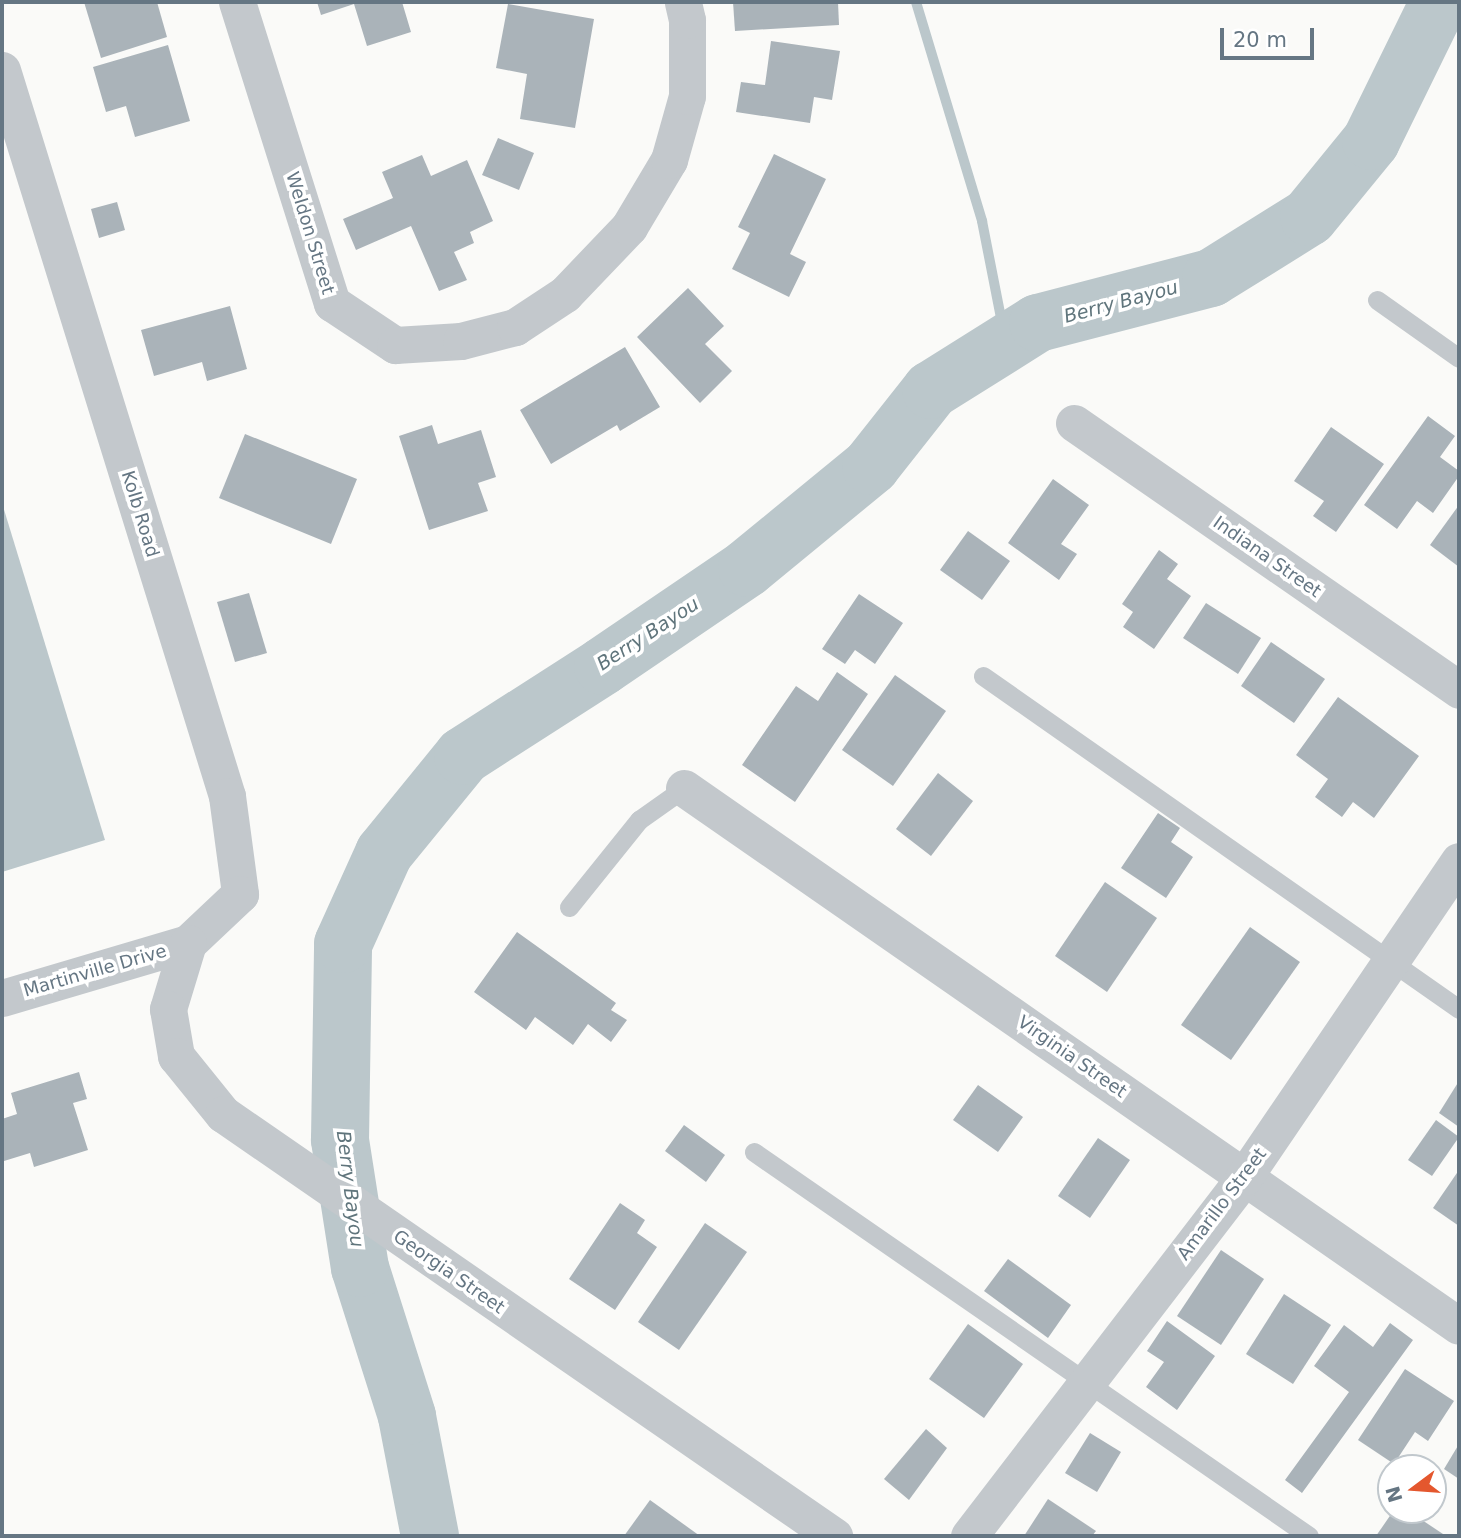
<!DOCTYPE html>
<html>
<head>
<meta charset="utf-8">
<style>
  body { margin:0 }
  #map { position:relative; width:1461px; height:1538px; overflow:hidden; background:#fafaf8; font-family:"DejaVu Sans",sans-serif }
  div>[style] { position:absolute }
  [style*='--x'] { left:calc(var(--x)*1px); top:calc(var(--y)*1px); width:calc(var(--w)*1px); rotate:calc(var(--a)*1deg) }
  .water>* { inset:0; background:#bbc7cb }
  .stream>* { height:10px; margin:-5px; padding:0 5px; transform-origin:5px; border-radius:5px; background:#bbc7cb }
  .river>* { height:58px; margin:-29px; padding:0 29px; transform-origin:29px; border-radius:29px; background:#bbc7cb }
  .building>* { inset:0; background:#aab3b9 }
  .lane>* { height:19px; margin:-9.5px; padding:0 9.5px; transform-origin:9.5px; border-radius:9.5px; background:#c3c8cc }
  .street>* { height:37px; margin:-18.5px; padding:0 18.5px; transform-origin:18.5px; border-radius:18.5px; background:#c3c8cc }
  span { translate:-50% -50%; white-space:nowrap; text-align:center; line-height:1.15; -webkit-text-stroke:7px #fff; paint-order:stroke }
  .street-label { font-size:18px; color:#657683 }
  .water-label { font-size:19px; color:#60757c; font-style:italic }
  .frame { position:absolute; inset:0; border:4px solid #657683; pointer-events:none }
  .north { position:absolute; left:1377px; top:1454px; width:70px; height:70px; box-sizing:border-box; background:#fff; border:2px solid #c1c8cd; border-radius:50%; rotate:254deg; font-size:19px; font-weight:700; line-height:28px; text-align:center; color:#657683 }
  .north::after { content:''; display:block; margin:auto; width:24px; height:32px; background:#e4572e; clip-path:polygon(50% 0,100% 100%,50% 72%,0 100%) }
  .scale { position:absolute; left:1220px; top:28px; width:94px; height:32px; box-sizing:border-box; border:4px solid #657683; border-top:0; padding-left:9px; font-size:21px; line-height:24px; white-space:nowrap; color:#657683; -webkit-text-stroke:5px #fff; paint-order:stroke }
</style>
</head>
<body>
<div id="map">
  <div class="water">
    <i style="clip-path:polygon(2px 503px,105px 840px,2px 872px)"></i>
  </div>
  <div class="stream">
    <i style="--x:916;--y:2;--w:229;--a:73.2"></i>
    <i style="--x:982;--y:221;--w:124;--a:78.9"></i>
  </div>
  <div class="river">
    <i style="--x:430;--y:1536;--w:122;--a:-100.9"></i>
    <i style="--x:407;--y:1416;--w:155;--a:-107.6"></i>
    <i style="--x:360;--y:1268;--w:130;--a:-98.9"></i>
    <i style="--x:340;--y:1140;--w:196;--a:-89.1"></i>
    <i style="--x:343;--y:944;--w:100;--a:-65.7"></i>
    <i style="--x:384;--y:853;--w:125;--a:-50.8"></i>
    <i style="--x:463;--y:756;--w:166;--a:-32.7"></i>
    <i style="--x:603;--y:666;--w:174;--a:-34.2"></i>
    <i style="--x:747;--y:568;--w:161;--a:-39.4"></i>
    <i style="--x:871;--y:466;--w:97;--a:-51.7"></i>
    <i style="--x:931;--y:390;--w:126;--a:-32.1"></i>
    <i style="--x:1038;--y:323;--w:179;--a:-14.6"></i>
    <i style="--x:1211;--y:278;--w:115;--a:-31.9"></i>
    <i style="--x:1309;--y:217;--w:98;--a:-50.8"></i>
    <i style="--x:1371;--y:141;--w:155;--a:-63.9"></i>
  </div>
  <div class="building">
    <i style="clip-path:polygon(84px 2px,157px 2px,167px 37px,101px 58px)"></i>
    <i style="clip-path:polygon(317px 2px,402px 2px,411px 32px,367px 46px,354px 4px,321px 15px)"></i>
    <i style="clip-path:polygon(733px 2px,838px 2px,839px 25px,735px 31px)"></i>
    <i style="clip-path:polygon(508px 4px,594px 19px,575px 128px,520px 119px,527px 74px,496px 68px)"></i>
    <i style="clip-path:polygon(771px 41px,840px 51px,832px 100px,814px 97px,810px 123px,736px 112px,741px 82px,765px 85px)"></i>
    <i style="clip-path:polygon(168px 45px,190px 121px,135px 137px,126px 106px,106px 112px,93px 67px)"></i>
    <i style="clip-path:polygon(498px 138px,534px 153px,519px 190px,482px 175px)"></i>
    <i style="clip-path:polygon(774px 154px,826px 179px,790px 254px,806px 262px,789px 297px,732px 269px,750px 233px,738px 227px)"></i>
    <i style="clip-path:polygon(422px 155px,431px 176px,467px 160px,493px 221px,470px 232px,474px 243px,454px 252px,467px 280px,439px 291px,411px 226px,356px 250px,343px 219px,393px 198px,382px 172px)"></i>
    <i style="clip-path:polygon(117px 202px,125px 230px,99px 238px,91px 209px)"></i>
    <i style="clip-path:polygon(688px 288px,724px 326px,705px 344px,732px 371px,700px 403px,637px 337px)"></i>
    <i style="clip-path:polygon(230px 306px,247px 369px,207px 381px,202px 362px,154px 376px,141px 330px)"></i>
    <i style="clip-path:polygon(625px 347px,660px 407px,620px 431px,617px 425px,551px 464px,520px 410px)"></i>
    <i style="clip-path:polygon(1428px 416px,1455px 436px,1440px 457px,1459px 471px,1459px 476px,1433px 513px,1417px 501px,1397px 529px,1364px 505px)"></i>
    <i style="clip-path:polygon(432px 425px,438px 444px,481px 430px,496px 477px,478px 483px,488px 511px,429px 530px,399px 436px)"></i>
    <i style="clip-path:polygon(1331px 427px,1384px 464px,1336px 532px,1313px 516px,1324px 501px,1294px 481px)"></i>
    <i style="clip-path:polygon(245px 434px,357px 479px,331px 544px,219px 498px)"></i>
    <i style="clip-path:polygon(1053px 479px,1089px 505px,1061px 544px,1077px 554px,1059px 580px,1008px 543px)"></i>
    <i style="clip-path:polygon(1459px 505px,1459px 567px,1430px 545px)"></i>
    <i style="clip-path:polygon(968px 531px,1010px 561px,982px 600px,940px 570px)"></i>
    <i style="clip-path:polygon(1159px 550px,1178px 564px,1167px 579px,1191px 596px,1154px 649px,1123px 627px,1133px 612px,1122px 604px)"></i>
    <i style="clip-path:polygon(249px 593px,267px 653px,235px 662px,217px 602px)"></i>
    <i style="clip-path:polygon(859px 594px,903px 623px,875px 664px,855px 650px,845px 664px,822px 649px)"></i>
    <i style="clip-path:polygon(1206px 603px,1261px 638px,1238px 674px,1183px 638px)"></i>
    <i style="clip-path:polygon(1271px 642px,1325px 679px,1294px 723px,1241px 686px)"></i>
    <i style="clip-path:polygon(837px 672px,868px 694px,795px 802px,742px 765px,796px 686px,818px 701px)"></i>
    <i style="clip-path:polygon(895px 675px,946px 711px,893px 786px,842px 750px)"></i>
    <i style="clip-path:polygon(1338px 697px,1419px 756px,1374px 818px,1353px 802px,1342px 817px,1315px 797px,1328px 779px,1296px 755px)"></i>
    <i style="clip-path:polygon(938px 773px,973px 801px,931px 856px,896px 829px)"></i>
    <i style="clip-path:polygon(1158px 813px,1180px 828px,1171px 842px,1193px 857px,1166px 898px,1121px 868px)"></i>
    <i style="clip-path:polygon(1105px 882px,1157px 918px,1107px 992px,1055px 956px)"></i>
    <i style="clip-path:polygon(1250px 927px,1300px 962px,1231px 1060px,1181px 1025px)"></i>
    <i style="clip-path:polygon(517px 932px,616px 1003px,611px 1010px,627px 1020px,611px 1042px,588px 1024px,573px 1045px,535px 1017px,526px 1030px,474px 992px)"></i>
    <i style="clip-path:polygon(79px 1072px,87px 1099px,73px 1103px,88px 1150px,34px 1167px,30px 1153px,4px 1161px,2px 1119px,17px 1114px,11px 1093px)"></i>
    <i style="clip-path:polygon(1459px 1081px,1459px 1127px,1439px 1113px)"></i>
    <i style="clip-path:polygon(978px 1085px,1023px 1117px,998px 1152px,953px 1120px)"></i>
    <i style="clip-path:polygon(1436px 1120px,1459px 1137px,1432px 1176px,1408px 1160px)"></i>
    <i style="clip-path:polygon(684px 1125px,725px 1155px,706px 1182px,665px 1151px)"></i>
    <i style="clip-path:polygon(1098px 1138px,1130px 1160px,1090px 1218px,1058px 1196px)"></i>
    <i style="clip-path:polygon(1459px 1170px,1459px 1226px,1433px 1208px)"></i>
    <i style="clip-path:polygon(620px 1203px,645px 1220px,637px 1233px,657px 1247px,615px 1310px,569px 1279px)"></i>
    <i style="clip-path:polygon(705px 1223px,747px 1252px,679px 1350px,638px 1322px)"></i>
    <i style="clip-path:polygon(1221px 1250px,1264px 1279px,1221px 1345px,1177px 1316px)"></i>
    <i style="clip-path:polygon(1008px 1259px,1071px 1305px,1048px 1338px,984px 1291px)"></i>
    <i style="clip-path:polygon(1284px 1294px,1331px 1325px,1293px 1384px,1246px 1354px)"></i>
    <i style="clip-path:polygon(1167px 1321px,1215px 1356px,1177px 1410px,1146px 1387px,1164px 1362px,1147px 1351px)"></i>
    <i style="clip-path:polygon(1390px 1323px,1413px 1340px,1302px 1493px,1285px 1480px,1349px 1392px,1314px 1366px,1344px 1325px,1373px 1347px)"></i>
    <i style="clip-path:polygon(968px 1324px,1023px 1364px,984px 1418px,929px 1379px)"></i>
    <i style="clip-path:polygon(1405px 1369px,1454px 1401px,1428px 1441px,1415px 1432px,1394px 1464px,1358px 1440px)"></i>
    <i style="clip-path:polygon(926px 1429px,947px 1448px,909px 1500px,884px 1479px)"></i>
    <i style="clip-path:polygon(1090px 1433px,1121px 1452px,1097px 1492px,1065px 1473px)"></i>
    <i style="clip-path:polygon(1459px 1444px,1459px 1479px,1444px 1469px)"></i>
    <i style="clip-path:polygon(1048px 1499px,1096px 1531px,1092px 1536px,1024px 1536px)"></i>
    <i style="clip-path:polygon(650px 1500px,700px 1536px,624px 1536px)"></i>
    <i style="clip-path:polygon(1394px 1510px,1407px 1510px,1446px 1536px,1376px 1536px)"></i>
  </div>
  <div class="lane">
    <i style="--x:1377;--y:300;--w:100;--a:35.3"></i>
    <i style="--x:983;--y:676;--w:581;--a:34.98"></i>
    <i style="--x:569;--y:907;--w:112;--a:-51.2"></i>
    <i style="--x:639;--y:820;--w:55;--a:-35.4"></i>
    <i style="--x:754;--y:1152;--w:675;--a:34.68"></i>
  </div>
  <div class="street">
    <i style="--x:237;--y:2;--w:316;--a:72.5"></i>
    <i style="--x:332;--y:303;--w:76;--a:33.7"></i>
    <i style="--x:395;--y:345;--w:66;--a:-3.5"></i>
    <i style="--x:461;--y:341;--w:56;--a:-14.5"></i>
    <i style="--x:515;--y:327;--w:60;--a:-33.4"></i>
    <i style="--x:565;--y:294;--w:93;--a:-46.3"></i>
    <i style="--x:629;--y:227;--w:78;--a:-59.2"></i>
    <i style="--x:669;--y:160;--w:66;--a:-74.3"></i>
    <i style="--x:687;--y:96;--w:76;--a:-90"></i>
    <i style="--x:687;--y:20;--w:18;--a:-103"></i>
    <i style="--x:2;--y:70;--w:760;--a:72.78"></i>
    <i style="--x:227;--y:796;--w:99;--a:82.4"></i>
    <i style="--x:240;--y:894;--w:71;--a:136.7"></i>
    <i style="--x:188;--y:943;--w:194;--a:163.5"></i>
    <i style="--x:1074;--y:423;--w:469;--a:34.7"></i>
    <i style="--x:684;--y:788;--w:943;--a:34.77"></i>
    <i style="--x:188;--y:943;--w:69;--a:106.9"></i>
    <i style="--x:168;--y:1009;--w:48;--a:80.3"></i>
    <i style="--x:176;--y:1056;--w:75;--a:51"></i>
    <i style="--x:223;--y:1114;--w:743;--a:34.63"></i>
    <i style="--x:969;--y:1536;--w:452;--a:-52.5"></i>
    <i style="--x:1244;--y:1177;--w:382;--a:-55.8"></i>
  </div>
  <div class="street-label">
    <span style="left:310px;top:233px;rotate:73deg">Weldon Street</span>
    <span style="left:140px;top:514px;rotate:73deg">Kolb Road</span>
    <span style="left:1267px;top:557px;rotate:35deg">Indiana Street</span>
    <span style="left:95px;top:971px;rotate:-16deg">Martinville Drive</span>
    <span style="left:1072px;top:1057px;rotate:35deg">Virginia Street</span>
    <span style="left:1222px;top:1204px;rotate:-53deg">Amarillo Street</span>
    <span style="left:449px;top:1272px;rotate:35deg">Georgia Street</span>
  </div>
  <div class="water-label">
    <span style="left:1121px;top:302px;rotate:-15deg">Berry Bayou</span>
    <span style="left:648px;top:634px;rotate:-33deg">Berry Bayou</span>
    <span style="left:350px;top:1189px;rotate:83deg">Berry Bayou</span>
  </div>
  <div class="frame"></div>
  <div class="north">N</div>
  <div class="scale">20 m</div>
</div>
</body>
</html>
